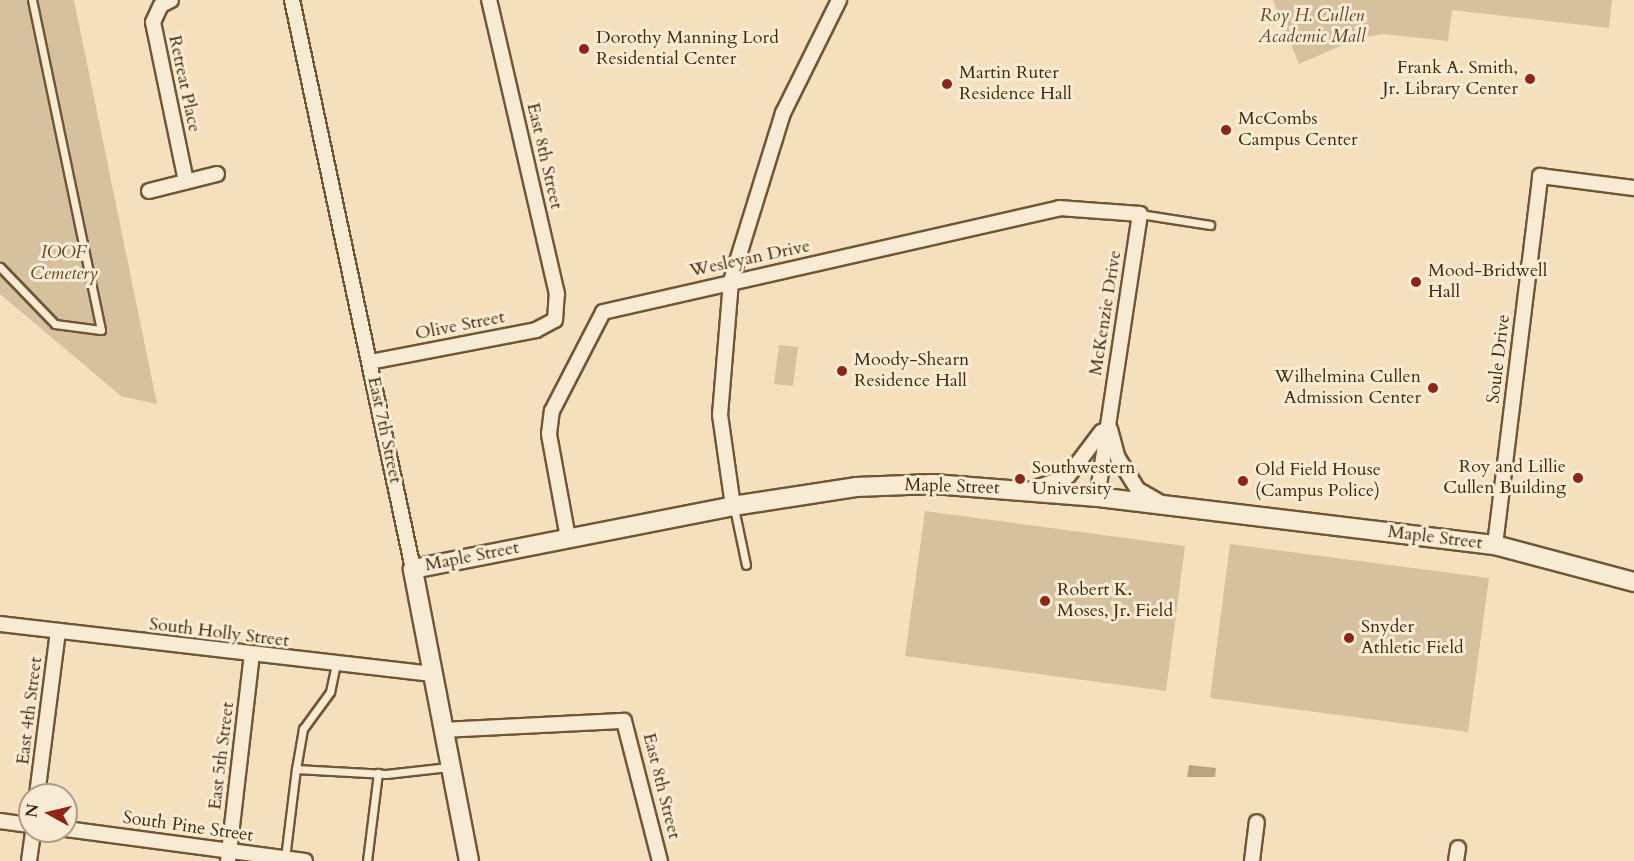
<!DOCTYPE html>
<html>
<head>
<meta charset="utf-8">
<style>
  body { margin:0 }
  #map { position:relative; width:1634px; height:861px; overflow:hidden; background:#f4e0bc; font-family:Cardo,serif }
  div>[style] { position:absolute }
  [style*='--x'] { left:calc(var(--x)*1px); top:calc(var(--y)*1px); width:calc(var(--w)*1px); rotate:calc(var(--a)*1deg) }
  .green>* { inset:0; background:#d6c19e }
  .water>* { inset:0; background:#b8a27f }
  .roads { filter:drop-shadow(2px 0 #6f5736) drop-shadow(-2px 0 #6f5736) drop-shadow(0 2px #6f5736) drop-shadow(0 -2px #6f5736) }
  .lane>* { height:7px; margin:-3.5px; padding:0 3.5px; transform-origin:3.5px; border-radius:3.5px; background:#f8ebd3 }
  .street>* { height:14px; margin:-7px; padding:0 7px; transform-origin:7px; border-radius:7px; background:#f8ebd3 }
  .secondary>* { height:18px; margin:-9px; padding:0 9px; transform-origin:9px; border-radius:9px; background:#f8ebd3 }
  .dots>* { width:16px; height:16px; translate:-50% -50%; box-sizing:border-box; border:3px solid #f8ebd3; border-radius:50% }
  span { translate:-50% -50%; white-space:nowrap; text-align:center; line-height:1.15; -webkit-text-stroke:6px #f8ebd3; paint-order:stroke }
  .park-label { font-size:18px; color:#604728; font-style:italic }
  .poi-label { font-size:18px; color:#43290a }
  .left { translate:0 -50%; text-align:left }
  .right { translate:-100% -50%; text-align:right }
  .street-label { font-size:18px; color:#43290a }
  .north { position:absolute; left:18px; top:783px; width:60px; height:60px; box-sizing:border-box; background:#f8ebd3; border:2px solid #b09d83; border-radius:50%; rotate:278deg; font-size:16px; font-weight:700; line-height:24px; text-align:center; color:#43290a }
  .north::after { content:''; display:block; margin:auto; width:21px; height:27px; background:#8f2418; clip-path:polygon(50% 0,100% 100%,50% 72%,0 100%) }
</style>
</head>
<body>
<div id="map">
  <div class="green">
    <i style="clip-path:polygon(0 0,74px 0,157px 404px,121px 396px,0 294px)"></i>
    <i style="clip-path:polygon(1273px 0,1612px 0,1609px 28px,1452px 10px,1448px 41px,1383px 34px,1357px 39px,1299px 64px)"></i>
    <i style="clip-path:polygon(779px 345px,798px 347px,793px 386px,774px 384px)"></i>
    <i style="clip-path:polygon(925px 511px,1185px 546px,1166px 691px,905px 656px)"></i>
    <i style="clip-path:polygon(1230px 544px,1489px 578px,1468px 732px,1210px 698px)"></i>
  </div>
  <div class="water">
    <i style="clip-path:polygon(1189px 765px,1216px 768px,1215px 777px,1187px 777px)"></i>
  </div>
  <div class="roads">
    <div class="lane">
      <i style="--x:1140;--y:214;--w:71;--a:8.9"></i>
      <i style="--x:0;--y:267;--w:79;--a:46"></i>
      <i style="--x:55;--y:324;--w:46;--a:7.4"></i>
      <i style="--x:101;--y:330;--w:337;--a:-101.8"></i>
      <i style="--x:734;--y:508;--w:58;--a:78.1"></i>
      <i style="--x:296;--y:769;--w:41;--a:-80.1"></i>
      <i style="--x:303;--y:729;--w:46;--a:-53.9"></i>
      <i style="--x:330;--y:692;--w:29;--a:-78"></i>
      <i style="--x:285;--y:858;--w:90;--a:-83"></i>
      <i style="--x:296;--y:769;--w:90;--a:3.2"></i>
      <i style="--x:386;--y:774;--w:63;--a:-6.3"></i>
      <i style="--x:367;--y:861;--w:89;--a:-82.9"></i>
    </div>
    <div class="street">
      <i style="--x:171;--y:0;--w:11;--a:153"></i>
      <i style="--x:161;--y:5;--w:19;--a:115"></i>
      <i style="--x:153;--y:22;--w:163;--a:78.3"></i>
      <i style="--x:292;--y:0;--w:582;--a:77.99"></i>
      <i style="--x:149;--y:191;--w:70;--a:-14"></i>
      <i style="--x:370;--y:362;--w:169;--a:-10.9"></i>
      <i style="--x:536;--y:330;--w:21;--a:-28"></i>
      <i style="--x:555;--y:320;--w:26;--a:-86"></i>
      <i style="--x:557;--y:294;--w:302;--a:-103"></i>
      <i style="--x:1110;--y:429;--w:30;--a:75"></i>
      <i style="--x:1118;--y:458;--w:36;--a:58"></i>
      <i style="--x:1137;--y:489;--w:28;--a:30"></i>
      <i style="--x:1033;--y:489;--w:37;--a:-20"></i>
      <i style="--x:1068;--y:476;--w:56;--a:-52.9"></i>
      <i style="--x:733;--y:506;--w:92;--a:-98.1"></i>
      <i style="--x:720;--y:415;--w:134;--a:-85.3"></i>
      <i style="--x:731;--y:281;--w:176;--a:-72.8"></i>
      <i style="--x:783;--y:113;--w:126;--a:-63.6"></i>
      <i style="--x:568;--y:538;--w:106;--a:-100.4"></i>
      <i style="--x:549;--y:434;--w:23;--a:-83"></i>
      <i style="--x:552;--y:411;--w:111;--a:-62.7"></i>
      <i style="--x:603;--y:312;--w:468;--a:-12.8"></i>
      <i style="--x:1059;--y:208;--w:81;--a:4.2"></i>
      <i style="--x:1140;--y:214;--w:286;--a:98.6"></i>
      <i style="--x:1495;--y:545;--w:372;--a:-83"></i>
      <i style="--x:1540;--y:176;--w:95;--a:7.3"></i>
      <i style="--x:0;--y:624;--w:437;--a:6.6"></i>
      <i style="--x:444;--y:730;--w:180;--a:-2.9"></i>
      <i style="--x:624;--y:721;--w:145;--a:75.6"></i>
      <i style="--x:37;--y:795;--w:165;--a:-82.7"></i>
      <i style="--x:0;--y:821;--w:30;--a:8"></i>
      <i style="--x:66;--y:829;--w:241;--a:7.6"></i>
      <i style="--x:29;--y:861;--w:30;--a:-82"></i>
      <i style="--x:228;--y:861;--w:207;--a:-83.4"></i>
      <i style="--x:1252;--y:861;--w:39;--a:-83"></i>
      <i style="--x:1456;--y:861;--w:13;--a:-81"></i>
    </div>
    <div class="secondary">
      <i style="--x:469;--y:861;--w:297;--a:-100.9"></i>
      <i style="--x:413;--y:569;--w:326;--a:-11.1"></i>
      <i style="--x:733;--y:506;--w:124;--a:-8.8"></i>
      <i style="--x:856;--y:487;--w:77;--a:-2.2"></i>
      <i style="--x:933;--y:484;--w:165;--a:4.5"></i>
      <i style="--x:1097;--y:497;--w:401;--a:6.9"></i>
      <i style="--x:1495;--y:545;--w:144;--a:14.9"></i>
    </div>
  </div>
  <div class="dots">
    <i style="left:584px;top:49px;background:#8f2418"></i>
    <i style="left:1530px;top:79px;background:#8f2418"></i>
    <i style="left:947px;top:84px;background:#8f2418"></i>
    <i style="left:1226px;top:130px;background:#8f2418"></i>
    <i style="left:1416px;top:282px;background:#8f2418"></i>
    <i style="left:842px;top:371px;background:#8f2418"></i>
    <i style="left:1433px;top:388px;background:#8f2418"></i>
    <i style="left:1578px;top:478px;background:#8f2418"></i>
    <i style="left:1020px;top:479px;background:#8f2418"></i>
    <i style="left:1243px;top:481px;background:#8f2418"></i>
    <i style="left:1045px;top:601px;background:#8f2418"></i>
    <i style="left:1349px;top:638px;background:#8f2418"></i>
  </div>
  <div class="park-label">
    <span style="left:1312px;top:27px">Roy H. Cullen<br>Academic Mall</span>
    <span style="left:64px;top:264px">IOOF<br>Cemetery</span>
  </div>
  <div class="poi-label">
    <span class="left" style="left:596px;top:49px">Dorothy Manning Lord<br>Residential Center</span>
    <span class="right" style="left:1518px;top:79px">Frank A. Smith,<br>Jr. Library Center</span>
    <span class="left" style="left:959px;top:84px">Martin Ruter<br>Residence Hall</span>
    <span class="left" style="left:1238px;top:130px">McCombs<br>Campus Center</span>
    <span class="left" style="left:1428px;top:282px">Mood-Bridwell<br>Hall</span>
    <span class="left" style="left:854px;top:371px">Moody-Shearn<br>Residence Hall</span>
    <span class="right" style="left:1421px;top:388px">Wilhelmina Cullen<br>Admission Center</span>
    <span class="right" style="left:1566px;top:478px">Roy and Lillie<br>Cullen Building</span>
    <span class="left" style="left:1032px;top:479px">Southwestern<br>University</span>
    <span class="left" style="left:1255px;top:481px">Old Field House<br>(Campus Police)</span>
    <span class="left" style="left:1057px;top:601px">Robert K.<br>Moses, Jr. Field</span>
    <span class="left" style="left:1361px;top:638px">Snyder<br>Athletic Field</span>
  </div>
  <div class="street-label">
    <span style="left:184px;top:84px;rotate:78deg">Retreat Place</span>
    <span style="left:544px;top:156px;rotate:77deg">East 8th Street</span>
    <span style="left:750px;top:259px;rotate:-12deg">Wesleyan Drive</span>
    <span style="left:1106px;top:313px;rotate:-81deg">McKenzie Drive</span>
    <span style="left:460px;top:326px;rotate:-11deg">Olive Street</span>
    <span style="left:1499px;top:359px;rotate:-83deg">Soule Drive</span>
    <span style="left:384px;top:430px;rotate:78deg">East 7th Street</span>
    <span style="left:952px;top:487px;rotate:2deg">Maple Street</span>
    <span style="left:1435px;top:538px;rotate:7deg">Maple Street</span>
    <span style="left:472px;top:557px;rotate:-11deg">Maple Street</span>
    <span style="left:219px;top:633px;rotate:7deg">South Holly Street</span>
    <span style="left:30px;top:711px;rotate:-83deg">East 4th Street</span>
    <span style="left:222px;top:756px;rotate:-83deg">East 5th Street</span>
    <span style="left:661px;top:786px;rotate:76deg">East 8th Street</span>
    <span style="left:188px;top:827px;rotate:8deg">South Pine Street</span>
  </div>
  <div class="north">N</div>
</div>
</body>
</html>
